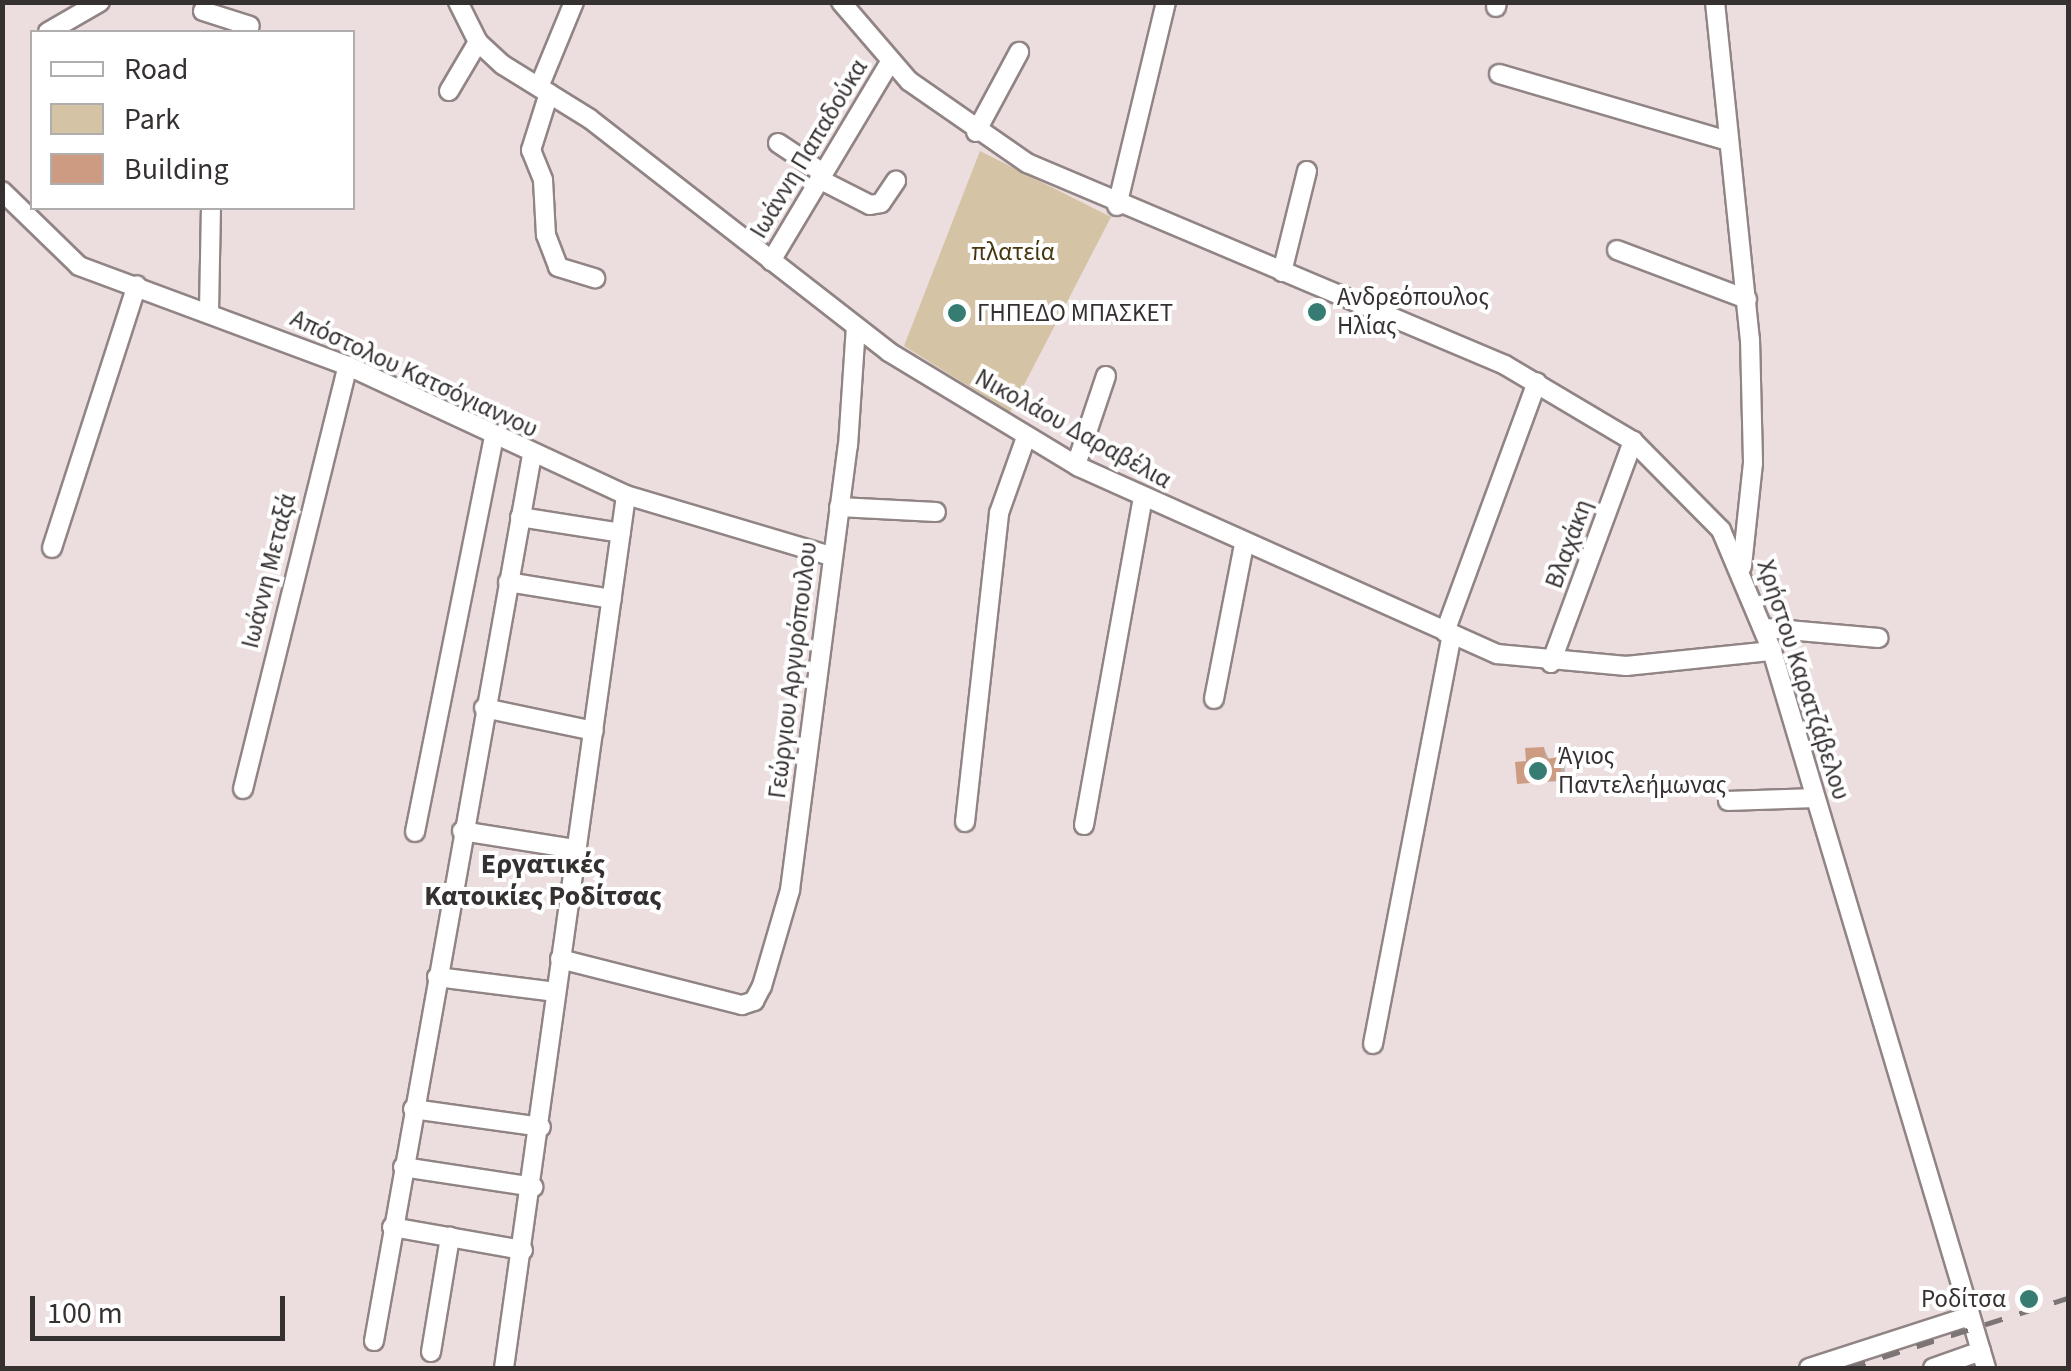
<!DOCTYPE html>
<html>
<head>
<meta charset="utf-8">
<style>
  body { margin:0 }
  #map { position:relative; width:2071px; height:1371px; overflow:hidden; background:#ecdede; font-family:"Source Sans 3",sans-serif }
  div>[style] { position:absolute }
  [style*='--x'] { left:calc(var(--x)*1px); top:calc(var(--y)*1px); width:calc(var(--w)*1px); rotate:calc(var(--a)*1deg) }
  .green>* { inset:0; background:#d4c3a5 }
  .shadow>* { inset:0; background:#0003 }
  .building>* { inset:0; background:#cc9b82 }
  .roads { filter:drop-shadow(2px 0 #918484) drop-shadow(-2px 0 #918484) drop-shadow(0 2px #918484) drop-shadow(0 -2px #918484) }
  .minor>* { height:18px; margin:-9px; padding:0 9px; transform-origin:9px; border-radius:9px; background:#fff }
  .rail>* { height:5px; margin-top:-2.5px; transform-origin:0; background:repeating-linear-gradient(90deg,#7d7575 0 18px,transparent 0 36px) }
  .dots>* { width:28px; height:28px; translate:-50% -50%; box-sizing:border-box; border:5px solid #fff; border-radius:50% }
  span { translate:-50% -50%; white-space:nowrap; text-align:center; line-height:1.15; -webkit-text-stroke:8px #fff; paint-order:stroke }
  .street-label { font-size:25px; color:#363131 }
  .park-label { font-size:25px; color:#47350e }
  .poi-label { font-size:25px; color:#363131 }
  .left { translate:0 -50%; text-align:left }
  .right { translate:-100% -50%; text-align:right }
  .neighbourhood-label { font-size:28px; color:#363131; font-weight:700 }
  .frame { position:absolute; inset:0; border:5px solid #363131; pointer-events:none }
  .legend { position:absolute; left:30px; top:30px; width:325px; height:180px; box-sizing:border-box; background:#fff; border:2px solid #afadad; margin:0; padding:12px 18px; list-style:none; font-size:30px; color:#363131 }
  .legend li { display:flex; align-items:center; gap:20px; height:50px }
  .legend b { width:50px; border:2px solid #afadad }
  .scale { position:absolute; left:30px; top:1296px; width:255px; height:45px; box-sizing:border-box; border:5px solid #363131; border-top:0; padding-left:12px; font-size:30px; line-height:35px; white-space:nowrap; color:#363131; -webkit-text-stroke:8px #fff; paint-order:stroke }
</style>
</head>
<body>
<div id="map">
  <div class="green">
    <i style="clip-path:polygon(980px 151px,1111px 217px,1010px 412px,904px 346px)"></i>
  </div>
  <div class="shadow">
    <i style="clip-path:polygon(1544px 749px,1550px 761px,1564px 763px,1566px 781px,1519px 783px)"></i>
  </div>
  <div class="building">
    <i style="clip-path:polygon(1544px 747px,1546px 759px,1560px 757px,1562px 780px,1517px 784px,1515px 762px,1526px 761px,1525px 748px)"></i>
  </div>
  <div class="roads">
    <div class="minor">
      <i style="--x:458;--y:2;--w:45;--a:63.4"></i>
      <i style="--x:478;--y:42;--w:34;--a:43"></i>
      <i style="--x:503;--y:65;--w:102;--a:31.8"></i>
      <i style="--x:590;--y:119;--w:379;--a:37.9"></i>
      <i style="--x:889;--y:352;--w:222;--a:31.2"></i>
      <i style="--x:1079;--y:467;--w:458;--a:24.1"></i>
      <i style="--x:1497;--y:654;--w:130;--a:5.3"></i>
      <i style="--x:1626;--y:666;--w:147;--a:-5.9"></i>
      <i style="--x:841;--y:2;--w:104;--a:49.3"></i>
      <i style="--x:909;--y:81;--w:144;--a:34.8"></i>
      <i style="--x:1027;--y:163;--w:519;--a:22.91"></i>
      <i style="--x:1505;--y:365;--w:149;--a:30.7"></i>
      <i style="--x:1633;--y:441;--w:125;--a:45.3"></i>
      <i style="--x:1721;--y:530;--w:131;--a:67.1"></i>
      <i style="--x:1772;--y:651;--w:748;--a:73.38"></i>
      <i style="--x:1715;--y:2;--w:339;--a:84.1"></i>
      <i style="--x:1750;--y:339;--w:124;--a:88.6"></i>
      <i style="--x:1753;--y:463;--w:104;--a:96.1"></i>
      <i style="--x:1496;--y:7;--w:5;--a:-79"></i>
      <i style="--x:203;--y:11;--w:49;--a:17.7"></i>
      <i style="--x:48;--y:32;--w:60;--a:-30"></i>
      <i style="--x:1499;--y:74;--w:239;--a:16.3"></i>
      <i style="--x:539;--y:87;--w:92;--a:-67.6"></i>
      <i style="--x:449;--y:91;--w:57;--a:-59.4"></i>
      <i style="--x:549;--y:93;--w:60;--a:107.5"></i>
      <i style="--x:531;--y:150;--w:32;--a:68"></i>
      <i style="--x:543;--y:180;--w:55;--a:86.9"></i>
      <i style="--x:546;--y:235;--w:34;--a:69"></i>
      <i style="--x:558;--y:267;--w:39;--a:17"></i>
      <i style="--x:976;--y:132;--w:91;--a:-61.7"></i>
      <i style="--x:778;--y:143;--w:54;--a:33.7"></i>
      <i style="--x:819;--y:179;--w:57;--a:27"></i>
      <i style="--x:870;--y:205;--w:11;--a:-10"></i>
      <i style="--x:881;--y:203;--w:27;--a:-56"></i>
      <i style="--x:2;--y:191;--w:107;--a:44.2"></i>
      <i style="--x:79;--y:266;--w:287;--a:20.4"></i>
      <i style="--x:348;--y:366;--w:306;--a:24.9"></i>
      <i style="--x:626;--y:495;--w:214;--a:16.6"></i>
      <i style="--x:1117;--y:206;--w:210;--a:-76.5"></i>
      <i style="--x:1617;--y:250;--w:139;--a:20.7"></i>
      <i style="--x:771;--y:261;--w:232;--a:-59.1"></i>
      <i style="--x:1282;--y:272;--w:104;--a:-76.1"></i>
      <i style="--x:209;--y:311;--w:103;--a:-88.9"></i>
      <i style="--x:1076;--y:465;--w:94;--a:-71.4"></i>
      <i style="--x:839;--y:507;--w:97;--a:3"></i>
      <i style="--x:520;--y:517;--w:102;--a:9"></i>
      <i style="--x:52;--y:548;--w:276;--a:-72.1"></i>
      <i style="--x:508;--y:582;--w:105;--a:9.3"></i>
      <i style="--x:1765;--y:628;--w:114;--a:5"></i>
      <i style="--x:1445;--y:632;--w:266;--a:-69.8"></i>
      <i style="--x:1551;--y:663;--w:237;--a:-69.7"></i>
      <i style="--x:1214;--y:699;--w:158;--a:-79"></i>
      <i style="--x:484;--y:708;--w:112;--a:11.8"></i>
      <i style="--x:243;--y:789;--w:436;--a:-76.1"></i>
      <i style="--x:1728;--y:801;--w:87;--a:-2"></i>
      <i style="--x:965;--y:822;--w:311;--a:-83.7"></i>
      <i style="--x:999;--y:513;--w:81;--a:-70.4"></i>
      <i style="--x:1084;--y:825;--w:332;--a:-79.8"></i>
      <i style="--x:462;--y:831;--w:114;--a:9.1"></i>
      <i style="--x:415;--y:832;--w:405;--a:-78.7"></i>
      <i style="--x:560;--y:959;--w:188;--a:14.2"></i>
      <i style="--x:742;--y:1005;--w:13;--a:-18"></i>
      <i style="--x:754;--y:1001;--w:17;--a:-62"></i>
      <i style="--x:762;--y:986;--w:100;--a:-73.7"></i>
      <i style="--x:790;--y:890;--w:448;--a:-82.6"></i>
      <i style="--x:848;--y:446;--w:119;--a:-86.2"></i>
      <i style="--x:437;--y:977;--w:120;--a:7.2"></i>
      <i style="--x:1373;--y:1044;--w:417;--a:-79.1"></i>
      <i style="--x:413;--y:1109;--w:129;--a:8"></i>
      <i style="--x:403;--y:1167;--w:132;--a:8.7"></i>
      <i style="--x:392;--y:1227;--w:133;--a:10"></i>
      <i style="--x:374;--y:1341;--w:900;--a:-79.89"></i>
      <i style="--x:431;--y:1352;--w:117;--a:-80.6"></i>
      <i style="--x:504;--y:1368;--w:881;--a:-82.04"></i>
      <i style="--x:1809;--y:1368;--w:169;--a:-17.9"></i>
      <i style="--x:1933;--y:1368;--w:51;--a:-19.5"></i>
    </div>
  </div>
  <div class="rail">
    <i style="--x:1848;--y:1368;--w:231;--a:-17.7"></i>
  </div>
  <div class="dots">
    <i style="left:1317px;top:312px;background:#367c72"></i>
    <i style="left:957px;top:313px;background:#367c72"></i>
    <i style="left:1538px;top:771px;background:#367c72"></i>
    <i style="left:2029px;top:1299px;background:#367c72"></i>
  </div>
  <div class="street-label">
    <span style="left:809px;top:149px;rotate:-59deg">Ιωάννη Παπαδούκα</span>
    <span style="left:414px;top:374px;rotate:25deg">Απόστολου Κατσόγιαννου</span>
    <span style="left:1073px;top:429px;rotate:29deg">Νικολάου Δαραβέλια</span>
    <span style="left:1569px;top:544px;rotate:-70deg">Βλαχάκη</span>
    <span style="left:269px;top:571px;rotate:-76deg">Ιωάννη Μεταξά</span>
    <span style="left:793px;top:670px;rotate:-83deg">Γεώργιου Αργυρόπουλου</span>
    <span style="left:1803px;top:680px;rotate:72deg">Χρήστου Καρατζάβελου</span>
  </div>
  <div class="park-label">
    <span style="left:1013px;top:252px">πλατεία</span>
  </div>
  <div class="poi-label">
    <span class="left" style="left:1337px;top:312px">Ανδρεόπουλος<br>Ηλίας</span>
    <span class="left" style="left:977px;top:313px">ΓΗΠΕΔΟ ΜΠΑΣΚΕΤ</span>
    <span class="left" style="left:1558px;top:771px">Άγιος<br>Παντελεήμωνας</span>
    <span class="right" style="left:2006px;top:1299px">Ροδίτσα</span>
  </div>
  <div class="neighbourhood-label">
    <span style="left:543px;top:880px">Εργατικές<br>Κατοικίες Ροδίτσας</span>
  </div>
  <div class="frame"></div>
  <ul class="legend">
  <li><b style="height:12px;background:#fff"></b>Road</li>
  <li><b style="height:28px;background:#d4c3a5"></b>Park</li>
  <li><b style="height:28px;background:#cc9b82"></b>Building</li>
  </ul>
  <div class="scale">100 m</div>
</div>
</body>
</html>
